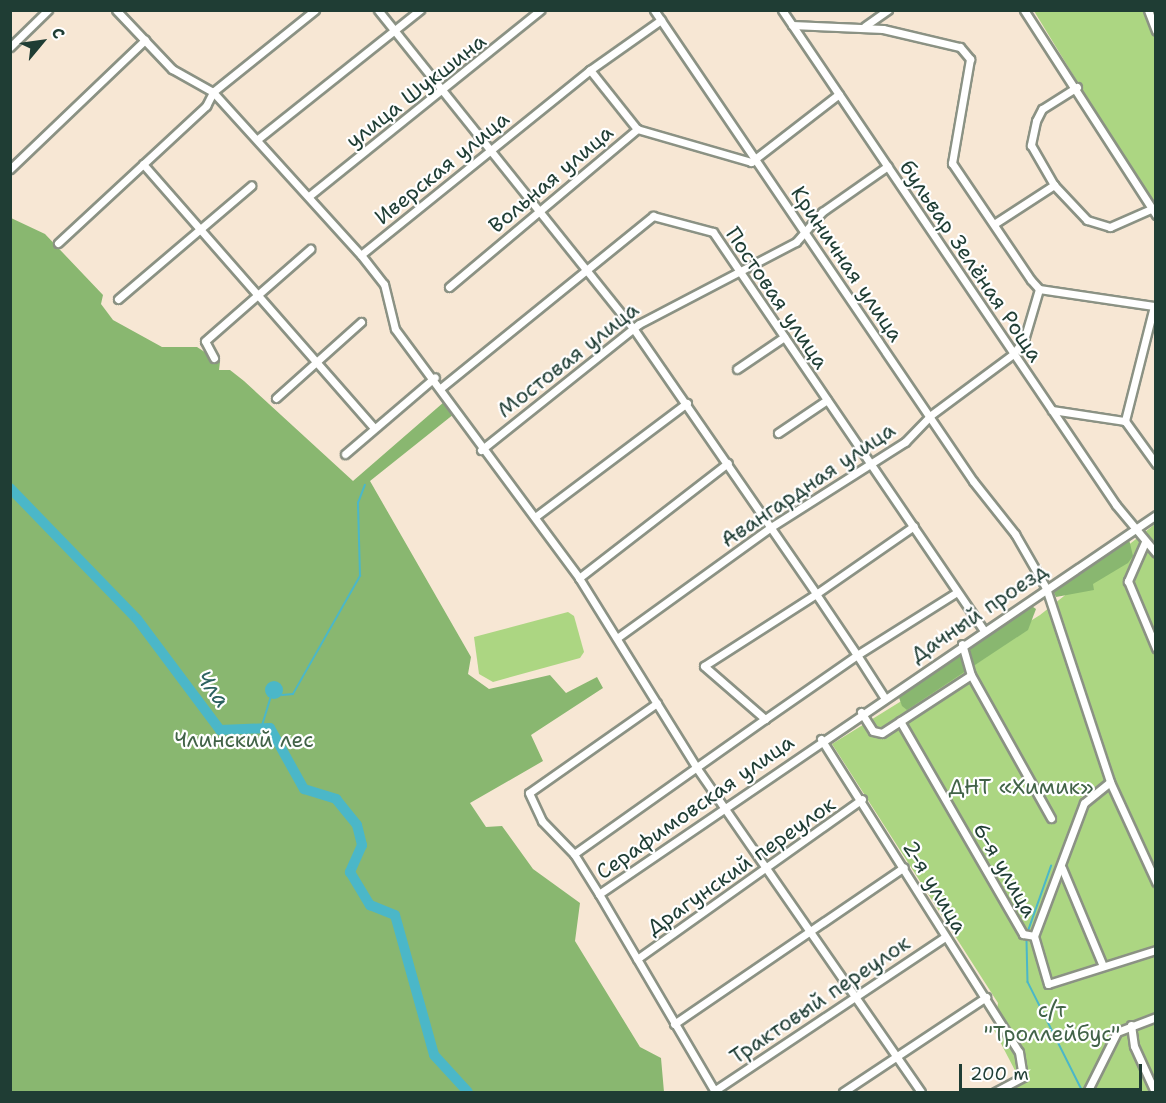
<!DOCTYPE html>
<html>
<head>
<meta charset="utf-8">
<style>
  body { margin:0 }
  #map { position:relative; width:1166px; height:1103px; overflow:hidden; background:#f7e7d4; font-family:"Shantell Sans",sans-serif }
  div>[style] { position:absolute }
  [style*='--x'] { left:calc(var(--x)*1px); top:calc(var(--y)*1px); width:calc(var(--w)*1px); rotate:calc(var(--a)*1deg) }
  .green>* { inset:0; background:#acd682 }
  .forest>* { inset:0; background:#89b770 }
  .water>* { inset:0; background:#4bb7c8 }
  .round { border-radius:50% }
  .stream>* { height:1.5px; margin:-0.75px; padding:0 0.75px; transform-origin:0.75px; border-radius:0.75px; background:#4bb7c8 }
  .river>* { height:10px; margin:-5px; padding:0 5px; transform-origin:5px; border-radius:5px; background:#4bb7c8 }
  .roads { filter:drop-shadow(2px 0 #8b9284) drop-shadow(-2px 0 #8b9284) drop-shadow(0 2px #8b9284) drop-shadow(0 -2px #8b9284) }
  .minor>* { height:7px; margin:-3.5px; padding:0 3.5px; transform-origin:3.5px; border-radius:3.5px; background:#fff }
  span { translate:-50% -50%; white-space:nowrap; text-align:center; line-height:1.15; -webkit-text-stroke:4.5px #fff; paint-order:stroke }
  .street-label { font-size:21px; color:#1f3d34 }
  .park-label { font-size:21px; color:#426348 }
  .water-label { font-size:22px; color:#2c6260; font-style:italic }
  .frame { position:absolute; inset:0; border:12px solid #1f3d34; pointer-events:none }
  .north { position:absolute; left:12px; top:12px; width:60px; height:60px; -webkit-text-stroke:4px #fff; paint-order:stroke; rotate:61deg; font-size:16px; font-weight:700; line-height:24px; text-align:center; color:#1f3d34 }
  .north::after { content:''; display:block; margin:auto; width:21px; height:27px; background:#1f3d34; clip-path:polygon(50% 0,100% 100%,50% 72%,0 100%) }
  .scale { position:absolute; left:959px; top:1064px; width:183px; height:27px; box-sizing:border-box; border:3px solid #1f3d34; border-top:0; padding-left:8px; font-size:18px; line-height:21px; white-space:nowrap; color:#1f3d34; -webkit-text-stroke:4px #fff; paint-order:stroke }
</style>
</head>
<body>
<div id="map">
  <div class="green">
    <i style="clip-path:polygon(1034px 11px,1155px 11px,1155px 209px)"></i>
    <i style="clip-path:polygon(1155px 524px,1155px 1092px,1005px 1092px,1022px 1084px,994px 1030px,998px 1003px,832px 744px,1040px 615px)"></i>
    <i style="clip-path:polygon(568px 612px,574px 616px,584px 652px,580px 658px,493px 682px,479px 674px,474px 637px)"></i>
  </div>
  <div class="forest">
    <i style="clip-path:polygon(11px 218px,45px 234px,103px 295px,101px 304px,113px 320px,162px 347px,197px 347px,220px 362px,219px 370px,230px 370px,244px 381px,353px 481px,444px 402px,454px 414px,370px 481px,471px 657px,468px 674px,489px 689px,550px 675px,566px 693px,597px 677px,603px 688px,531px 735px,543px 761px,470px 803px,486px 827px,502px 826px,533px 869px,580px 903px,575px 941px,640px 1047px,661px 1058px,664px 1092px,11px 1092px)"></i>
    <i style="clip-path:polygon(1128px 535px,1133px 556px,1128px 563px,1093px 584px,1094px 590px,1056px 597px,1052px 589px)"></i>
    <i style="clip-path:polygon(1026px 602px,1036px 609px,1028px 630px,907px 710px,902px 706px,897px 692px)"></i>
  </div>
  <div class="water">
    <i class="round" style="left:265px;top:681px;width:18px;height:18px"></i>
  </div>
  <div class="stream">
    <i style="--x:282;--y:695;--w:11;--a:-5"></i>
    <i style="--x:293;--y:694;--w:136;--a:-60.4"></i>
    <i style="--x:360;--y:576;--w:73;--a:-91.6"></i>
    <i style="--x:358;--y:503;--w:19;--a:-69"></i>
    <i style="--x:261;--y:729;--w:34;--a:-73"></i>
    <i style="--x:1028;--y:931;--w:69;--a:-70.5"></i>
    <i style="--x:1027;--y:941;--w:41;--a:88.6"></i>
    <i style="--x:1028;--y:982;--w:123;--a:63.4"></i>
  </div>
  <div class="river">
    <i style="--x:10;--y:488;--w:182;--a:45.9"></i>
    <i style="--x:137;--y:619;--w:139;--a:53.2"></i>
    <i style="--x:220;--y:730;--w:50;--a:-2.3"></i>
    <i style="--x:270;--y:728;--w:70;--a:60.9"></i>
    <i style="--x:304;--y:789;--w:34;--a:17"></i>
    <i style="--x:336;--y:799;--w:33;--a:51"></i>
    <i style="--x:357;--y:825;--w:21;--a:76"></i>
    <i style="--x:362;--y:845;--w:30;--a:114"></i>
    <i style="--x:350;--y:872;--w:39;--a:59"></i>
    <i style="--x:370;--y:905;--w:27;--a:22"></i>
    <i style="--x:395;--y:915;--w:145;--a:74.4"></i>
    <i style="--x:434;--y:1055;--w:50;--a:47.4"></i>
  </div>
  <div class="roads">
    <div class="minor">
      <i style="--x:315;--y:10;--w:131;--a:141.2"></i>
      <i style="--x:213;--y:92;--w:220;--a:47.8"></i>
      <i style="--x:378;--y:10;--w:408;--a:51.3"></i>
      <i style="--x:633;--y:328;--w:324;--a:55.4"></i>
      <i style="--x:654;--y:10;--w:569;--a:55.89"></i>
      <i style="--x:973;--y:481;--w:68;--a:51.6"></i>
      <i style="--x:1015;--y:534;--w:62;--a:60.1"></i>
      <i style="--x:1046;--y:588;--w:204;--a:71.7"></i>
      <i style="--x:1110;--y:782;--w:110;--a:65.3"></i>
      <i style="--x:782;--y:10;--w:597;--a:55.99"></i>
      <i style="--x:1116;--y:505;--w:62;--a:50.2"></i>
      <i style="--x:1024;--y:10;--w:244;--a:57.2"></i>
      <i style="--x:1148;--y:10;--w:22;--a:69"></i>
      <i style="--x:661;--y:20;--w:87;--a:144.8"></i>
      <i style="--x:590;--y:70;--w:294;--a:141.1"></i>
      <i style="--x:361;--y:255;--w:37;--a:52"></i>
      <i style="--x:384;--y:284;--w:46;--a:76.3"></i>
      <i style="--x:395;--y:329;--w:310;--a:53.5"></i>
      <i style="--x:579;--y:578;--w:222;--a:58.2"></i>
      <i style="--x:696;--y:767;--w:395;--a:55.3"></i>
      <i style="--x:792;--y:25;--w:91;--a:2.5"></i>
      <i style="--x:883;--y:29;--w:79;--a:13.2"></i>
      <i style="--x:960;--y:47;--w:16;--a:50"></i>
      <i style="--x:970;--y:59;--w:106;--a:99.8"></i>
      <i style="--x:952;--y:163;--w:141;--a:56"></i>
      <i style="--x:1031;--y:280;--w:12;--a:48"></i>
      <i style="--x:1039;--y:289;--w:116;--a:8.4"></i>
      <i style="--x:1154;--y:306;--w:119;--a:104.2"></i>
      <i style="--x:1125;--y:421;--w:53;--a:54.2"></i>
      <i style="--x:865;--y:26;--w:28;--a:-35"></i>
      <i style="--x:10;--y:47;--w:53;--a:-44.2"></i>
      <i style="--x:590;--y:70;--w:75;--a:51.5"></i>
      <i style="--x:1077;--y:87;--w:41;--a:147.8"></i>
      <i style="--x:1042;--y:109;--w:13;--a:117"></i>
      <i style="--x:1036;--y:121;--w:25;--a:102"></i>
      <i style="--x:1031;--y:145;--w:46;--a:60.1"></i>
      <i style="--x:1054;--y:185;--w:48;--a:46.7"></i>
      <i style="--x:1087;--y:220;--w:24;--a:17"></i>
      <i style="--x:1110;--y:227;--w:45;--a:-23.7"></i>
      <i style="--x:259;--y:138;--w:206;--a:-38.5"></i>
      <i style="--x:143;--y:164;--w:351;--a:48.8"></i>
      <i style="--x:10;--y:169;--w:187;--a:-43.7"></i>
      <i style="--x:309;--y:196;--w:297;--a:-38.8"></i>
      <i style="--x:994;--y:224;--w:72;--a:-33"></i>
      <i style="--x:58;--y:243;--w:202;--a:-42.8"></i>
      <i style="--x:206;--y:106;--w:16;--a:-63"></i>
      <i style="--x:213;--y:92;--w:47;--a:-150.7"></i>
      <i style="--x:172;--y:69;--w:81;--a:-133.5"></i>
      <i style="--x:449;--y:287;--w:246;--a:-40"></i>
      <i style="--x:637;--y:129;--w:119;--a:16.1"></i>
      <i style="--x:751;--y:162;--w:111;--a:-37.7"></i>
      <i style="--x:118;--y:299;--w:175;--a:-40.4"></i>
      <i style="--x:214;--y:358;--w:19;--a:-118"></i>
      <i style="--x:205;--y:341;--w:140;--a:-41.2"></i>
      <i style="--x:737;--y:369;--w:57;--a:-34.2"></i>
      <i style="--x:442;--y:387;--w:272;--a:-39"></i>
      <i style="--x:653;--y:216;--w:62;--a:14.9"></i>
      <i style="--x:713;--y:232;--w:481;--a:55.8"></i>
      <i style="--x:276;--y:398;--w:114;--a:-41.8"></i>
      <i style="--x:1052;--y:410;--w:74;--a:8.6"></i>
      <i style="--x:778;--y:433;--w:59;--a:-34"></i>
      <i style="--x:481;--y:450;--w:202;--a:-38.6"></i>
      <i style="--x:639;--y:324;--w:177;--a:-27.6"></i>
      <i style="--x:796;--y:242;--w:40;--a:-49"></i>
      <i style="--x:822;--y:212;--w:80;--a:-34.9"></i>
      <i style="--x:345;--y:454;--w:118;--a:-40.5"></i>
      <i style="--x:535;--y:517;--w:190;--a:-36.9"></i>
      <i style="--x:1145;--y:542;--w:43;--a:113.6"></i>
      <i style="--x:1128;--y:581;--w:73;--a:67.3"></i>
      <i style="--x:579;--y:578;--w:188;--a:-37.7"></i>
      <i style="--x:816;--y:594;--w:119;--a:-34.8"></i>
      <i style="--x:617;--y:638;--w:190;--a:-35.8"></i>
      <i style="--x:771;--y:527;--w:159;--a:-32.4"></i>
      <i style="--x:905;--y:442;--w:37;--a:-46"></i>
      <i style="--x:931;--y:415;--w:102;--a:-36.6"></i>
      <i style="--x:1013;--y:354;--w:18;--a:-52"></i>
      <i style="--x:1024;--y:340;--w:53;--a:-73.6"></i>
      <i style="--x:962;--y:644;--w:32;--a:74"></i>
      <i style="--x:884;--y:697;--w:50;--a:-122.7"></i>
      <i style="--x:857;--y:655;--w:73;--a:-123.9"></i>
      <i style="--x:816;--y:594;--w:133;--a:147.3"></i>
      <i style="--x:704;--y:666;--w:81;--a:41"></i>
      <i style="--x:765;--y:719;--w:112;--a:-34.8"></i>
      <i style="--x:857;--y:655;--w:118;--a:-32.2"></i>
      <i style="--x:657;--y:703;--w:156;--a:144.9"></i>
      <i style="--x:529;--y:793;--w:31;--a:65"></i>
      <i style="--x:542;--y:821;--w:46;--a:45.9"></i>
      <i style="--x:574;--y:854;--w:47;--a:58"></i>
      <i style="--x:599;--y:894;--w:229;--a:59.6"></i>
      <i style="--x:861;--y:712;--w:22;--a:58"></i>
      <i style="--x:873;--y:731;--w:9;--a:13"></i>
      <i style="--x:882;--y:733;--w:106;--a:-33.1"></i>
      <i style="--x:971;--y:675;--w:164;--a:60.8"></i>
      <i style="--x:900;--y:721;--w:246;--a:60"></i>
      <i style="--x:1023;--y:934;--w:11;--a:10"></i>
      <i style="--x:1034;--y:936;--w:142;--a:-69.4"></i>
      <i style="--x:1084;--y:803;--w:33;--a:-39"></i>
      <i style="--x:821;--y:739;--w:370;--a:57.7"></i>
      <i style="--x:1019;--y:1052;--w:25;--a:81"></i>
      <i style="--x:1023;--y:1077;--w:32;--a:152"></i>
      <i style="--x:574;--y:854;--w:234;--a:-35.3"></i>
      <i style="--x:1062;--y:868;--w:106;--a:67.3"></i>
      <i style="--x:599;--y:894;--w:674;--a:-34.23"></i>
      <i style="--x:1034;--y:936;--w:50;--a:73.7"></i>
      <i style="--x:1048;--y:984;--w:113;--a:-17.5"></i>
      <i style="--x:637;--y:959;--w:276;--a:-35.4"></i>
      <i style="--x:674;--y:1024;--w:278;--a:-34.3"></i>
      <i style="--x:1131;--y:1025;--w:21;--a:82"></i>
      <i style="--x:1134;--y:1046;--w:51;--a:65.5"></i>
      <i style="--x:714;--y:1091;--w:278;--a:-33.7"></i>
      <i style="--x:843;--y:1092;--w:172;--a:-33.6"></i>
      <i style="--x:1087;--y:1092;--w:67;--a:-63.4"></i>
      <i style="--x:1117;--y:1032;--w:42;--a:-21"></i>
    </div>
  </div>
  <div class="street-label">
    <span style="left:416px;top:91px;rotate:-38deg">улица Шукшина</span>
    <span style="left:442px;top:168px;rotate:-39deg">Иверская улица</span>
    <span style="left:551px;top:179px;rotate:-40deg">Вольная улица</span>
    <span style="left:971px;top:261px;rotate:56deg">бульвар Зелёная Роща</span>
    <span style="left:847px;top:264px;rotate:56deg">Криничная улица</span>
    <span style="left:777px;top:298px;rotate:56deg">Постовая улица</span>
    <span style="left:568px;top:360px;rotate:-38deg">Мостовая улица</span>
    <span style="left:808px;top:485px;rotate:-34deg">Авангардная улица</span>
    <span style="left:979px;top:613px;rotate:-34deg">Дачный проезд</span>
    <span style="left:695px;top:807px;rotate:-35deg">Серафимовская улица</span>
    <span style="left:741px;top:866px;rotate:-35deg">Драгунский переулок</span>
    <span style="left:1005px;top:870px;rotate:60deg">6-я улица</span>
    <span style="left:935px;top:887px;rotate:59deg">2-я улица</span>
    <span style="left:820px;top:1000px;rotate:-34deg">Трактовый переулок</span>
  </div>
  <div class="park-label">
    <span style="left:244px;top:740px">Члинский лес</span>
    <span style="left:1021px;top:787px">ДНТ «Химик»</span>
    <span style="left:1052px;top:1022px">с/т<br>"Троллейбус"</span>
  </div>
  <div class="water-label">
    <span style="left:213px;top:689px;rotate:53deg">Чла</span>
  </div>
  <div class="frame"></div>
  <div class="north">С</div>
  <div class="scale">200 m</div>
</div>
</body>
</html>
